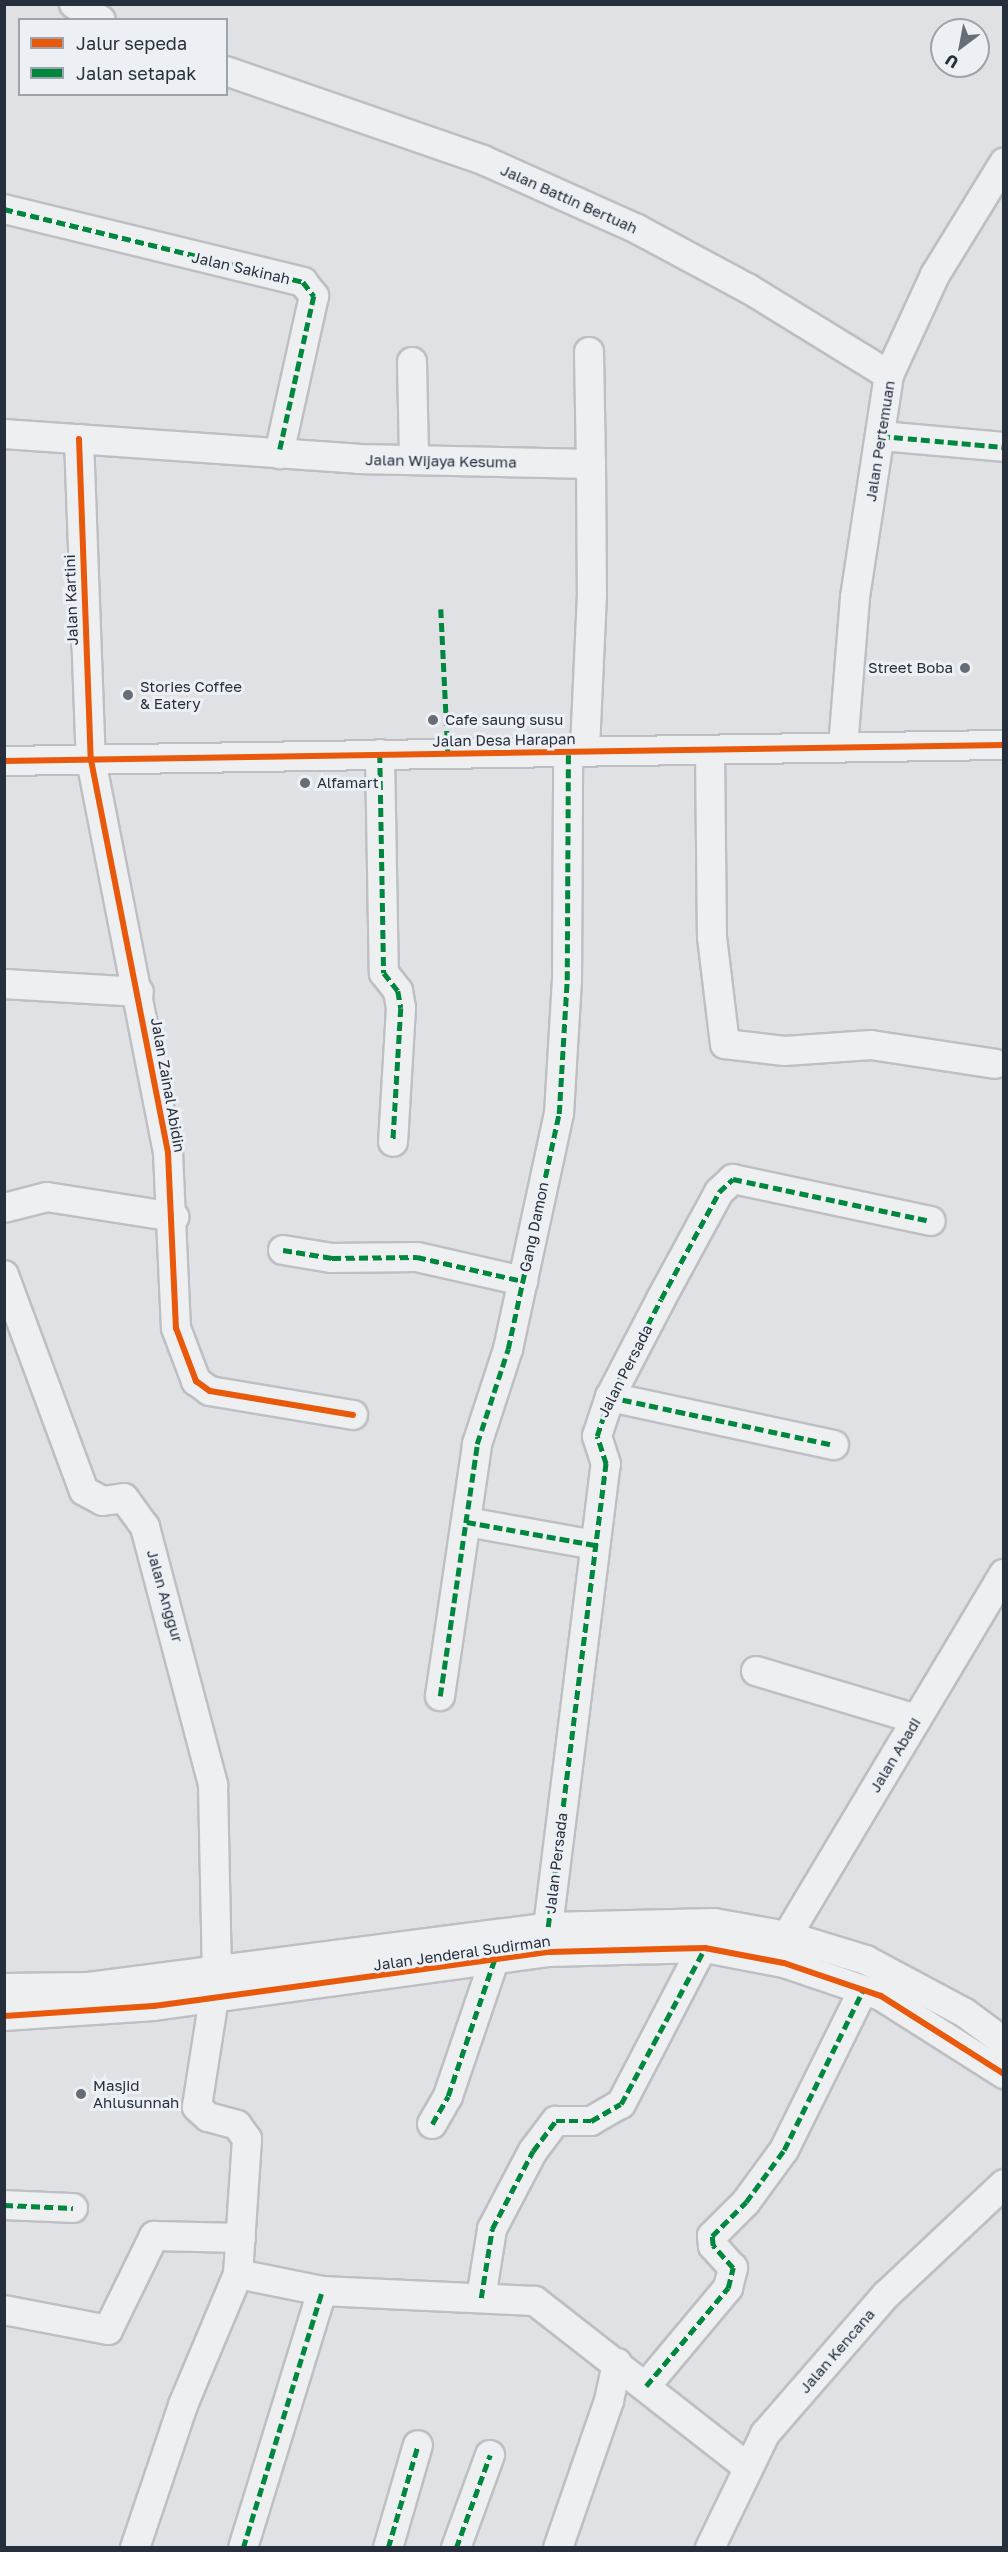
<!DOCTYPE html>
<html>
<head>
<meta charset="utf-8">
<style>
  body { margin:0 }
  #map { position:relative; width:1008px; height:2552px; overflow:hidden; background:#dfe1e4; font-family:"Golos Text",sans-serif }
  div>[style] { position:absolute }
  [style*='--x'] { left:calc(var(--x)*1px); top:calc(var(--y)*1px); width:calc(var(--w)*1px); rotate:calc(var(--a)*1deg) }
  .roads { filter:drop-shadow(2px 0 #bdbfc2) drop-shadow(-2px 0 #bdbfc2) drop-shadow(0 2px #bdbfc2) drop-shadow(0 -2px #bdbfc2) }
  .minor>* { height:28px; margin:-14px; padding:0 14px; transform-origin:14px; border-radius:14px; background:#eeeff1 }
  .quiet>* { height:4.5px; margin-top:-2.25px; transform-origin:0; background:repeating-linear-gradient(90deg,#00873e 0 9px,transparent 0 13.5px) }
  .cycleway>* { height:6px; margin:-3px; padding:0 3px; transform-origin:3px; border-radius:3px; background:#e8590c }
  .dots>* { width:16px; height:16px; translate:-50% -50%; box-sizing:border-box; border:3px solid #ecf0f4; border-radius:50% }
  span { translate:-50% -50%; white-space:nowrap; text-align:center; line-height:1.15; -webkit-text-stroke:6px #ecf0f4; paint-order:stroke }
  .street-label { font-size:15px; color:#272f3c }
  .poi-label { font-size:15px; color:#272f3c }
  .right { translate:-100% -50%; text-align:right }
  .left { translate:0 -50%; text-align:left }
  .frame { position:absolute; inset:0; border:6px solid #272f3c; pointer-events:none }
  .legend { position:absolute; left:18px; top:18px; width:210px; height:78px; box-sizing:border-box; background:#ecf0f4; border:2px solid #9da3aa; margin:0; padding:8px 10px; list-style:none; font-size:18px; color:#272f3c }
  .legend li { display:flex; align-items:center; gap:12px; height:30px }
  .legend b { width:30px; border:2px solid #9da3aa }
  .north { position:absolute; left:930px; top:18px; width:60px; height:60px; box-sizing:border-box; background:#ecf0f4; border:2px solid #9da3aa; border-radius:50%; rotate:212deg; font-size:16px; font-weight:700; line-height:24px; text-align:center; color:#272f3c }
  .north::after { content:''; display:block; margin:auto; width:21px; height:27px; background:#676d77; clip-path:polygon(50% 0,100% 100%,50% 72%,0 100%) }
</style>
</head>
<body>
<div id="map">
  <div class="roads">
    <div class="minor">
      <i style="--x:74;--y:4;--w:31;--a:31"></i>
      <i style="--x:226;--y:71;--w:272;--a:19.1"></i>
      <i style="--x:483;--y:160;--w:169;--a:24.1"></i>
      <i style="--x:637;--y:229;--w:127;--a:28.2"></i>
      <i style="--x:749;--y:289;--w:164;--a:31.6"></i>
      <i style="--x:4;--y:209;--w:308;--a:13.7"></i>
      <i style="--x:303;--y:282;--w:18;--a:52"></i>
      <i style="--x:314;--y:296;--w:162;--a:102.5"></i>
      <i style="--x:589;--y:352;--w:112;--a:89"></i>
      <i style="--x:412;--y:362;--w:98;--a:88.8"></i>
      <i style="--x:4;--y:434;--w:355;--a:4"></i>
      <i style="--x:358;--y:459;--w:233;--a:1.2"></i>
      <i style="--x:591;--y:464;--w:130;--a:89.6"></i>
      <i style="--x:592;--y:594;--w:157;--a:92.6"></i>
      <i style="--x:881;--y:436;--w:123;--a:5.1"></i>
      <i style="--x:79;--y:439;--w:321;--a:87.9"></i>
      <i style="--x:91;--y:760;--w:400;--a:78.9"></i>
      <i style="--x:168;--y:1153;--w:175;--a:87.4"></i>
      <i style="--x:176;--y:1328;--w:57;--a:69.3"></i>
      <i style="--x:196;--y:1381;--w:17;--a:36"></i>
      <i style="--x:210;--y:1391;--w:145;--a:9.5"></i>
      <i style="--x:843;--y:747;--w:150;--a:-85.4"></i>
      <i style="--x:855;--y:597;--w:225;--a:-81.3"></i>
      <i style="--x:889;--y:375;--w:110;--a:-65.3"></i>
      <i style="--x:935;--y:275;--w:132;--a:-58.4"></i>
      <i style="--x:710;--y:750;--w:187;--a:89.4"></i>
      <i style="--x:712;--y:937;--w:108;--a:83.1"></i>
      <i style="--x:725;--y:1044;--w:60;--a:6.7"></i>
      <i style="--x:785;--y:1051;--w:86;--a:-4"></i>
      <i style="--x:871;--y:1045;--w:126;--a:8.6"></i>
      <i style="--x:380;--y:754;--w:219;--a:89"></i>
      <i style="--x:384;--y:973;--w:23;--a:52"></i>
      <i style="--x:398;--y:991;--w:17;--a:80"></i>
      <i style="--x:401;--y:1008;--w:134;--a:93.4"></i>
      <i style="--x:4;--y:761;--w:1000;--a:-0.92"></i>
      <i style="--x:4;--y:984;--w:135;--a:3.4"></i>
      <i style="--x:4;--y:1208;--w:44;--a:-14.3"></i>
      <i style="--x:47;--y:1197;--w:129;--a:8.9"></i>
      <i style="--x:283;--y:1250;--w:50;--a:9.3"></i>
      <i style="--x:332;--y:1258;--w:85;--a:-0.7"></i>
      <i style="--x:417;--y:1257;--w:109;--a:12.8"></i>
      <i style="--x:4;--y:1275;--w:230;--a:69.7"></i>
      <i style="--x:84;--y:1491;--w:21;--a:28"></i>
      <i style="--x:103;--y:1501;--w:21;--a:-8"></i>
      <i style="--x:124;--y:1498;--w:36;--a:54"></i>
      <i style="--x:145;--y:1527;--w:267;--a:75.2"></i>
      <i style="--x:213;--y:1785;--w:187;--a:88.8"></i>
      <i style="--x:610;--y:1397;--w:229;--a:12.1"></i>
      <i style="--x:467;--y:1522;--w:130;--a:10.2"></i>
      <i style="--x:756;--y:1671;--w:167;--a:16.7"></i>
      <i style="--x:440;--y:1696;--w:255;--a:-81.6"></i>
      <i style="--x:477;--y:1444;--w:100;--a:-71.9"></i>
      <i style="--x:508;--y:1349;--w:240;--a:-77.8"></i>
      <i style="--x:559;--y:1114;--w:134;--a:-86.6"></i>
      <i style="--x:567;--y:980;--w:229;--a:-89.7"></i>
      <i style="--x:548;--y:1927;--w:467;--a:-82.9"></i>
      <i style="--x:606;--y:1464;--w:29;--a:-108"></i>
      <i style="--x:597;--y:1436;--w:41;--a:-71.6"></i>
      <i style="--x:610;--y:1397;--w:110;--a:-62.5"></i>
      <i style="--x:661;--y:1299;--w:122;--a:-61.5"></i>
      <i style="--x:719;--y:1192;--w:19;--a:-43"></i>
      <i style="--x:733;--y:1179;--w:202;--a:12"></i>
      <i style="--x:787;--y:1936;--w:422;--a:-59.1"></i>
      <i style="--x:4;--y:1988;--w:85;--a:-0.7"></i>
      <i style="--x:89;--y:1987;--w:463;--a:-7.4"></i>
      <i style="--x:548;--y:1927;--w:166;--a:-1.4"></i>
      <i style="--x:714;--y:1923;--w:74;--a:10.1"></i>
      <i style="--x:787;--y:1936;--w:83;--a:16.9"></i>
      <i style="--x:866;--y:1960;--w:112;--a:28.2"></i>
      <i style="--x:965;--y:2013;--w:49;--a:36.6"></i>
      <i style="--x:214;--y:1998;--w:110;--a:98.9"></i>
      <i style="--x:197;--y:2107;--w:15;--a:42"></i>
      <i style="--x:208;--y:2117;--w:30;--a:15"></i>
      <i style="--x:237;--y:2125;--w:17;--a:54"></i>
      <i style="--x:247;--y:2139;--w:135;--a:93.8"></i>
      <i style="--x:238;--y:2274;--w:86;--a:11.4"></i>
      <i style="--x:322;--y:2291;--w:213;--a:2.7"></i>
      <i style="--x:535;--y:2301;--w:268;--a:38"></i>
      <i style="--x:4;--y:2016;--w:150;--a:-3.8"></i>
      <i style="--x:154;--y:2006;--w:399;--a:-7.8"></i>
      <i style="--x:549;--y:1952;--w:156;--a:-1.5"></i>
      <i style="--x:705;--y:1948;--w:80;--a:10.8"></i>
      <i style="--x:784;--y:1963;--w:102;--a:18.8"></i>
      <i style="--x:881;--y:1996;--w:146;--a:32.4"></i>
      <i style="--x:432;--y:2124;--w:32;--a:-60"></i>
      <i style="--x:448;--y:2096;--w:146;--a:-71.2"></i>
      <i style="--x:4;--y:2205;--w:69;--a:2.5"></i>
      <i style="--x:481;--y:2298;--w:70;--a:-80.9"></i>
      <i style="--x:492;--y:2229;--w:88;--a:-62.3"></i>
      <i style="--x:533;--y:2151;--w:38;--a:-53"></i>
      <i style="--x:556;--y:2121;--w:35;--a:0"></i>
      <i style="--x:591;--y:2121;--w:34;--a:-30"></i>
      <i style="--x:621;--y:2104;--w:193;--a:-62.5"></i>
      <i style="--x:4;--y:2310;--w:106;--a:10.9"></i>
      <i style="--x:108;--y:2330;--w:105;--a:-63.9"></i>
      <i style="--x:154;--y:2236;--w:87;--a:1.3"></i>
      <i style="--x:646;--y:2386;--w:128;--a:-50.1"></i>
      <i style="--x:728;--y:2288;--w:21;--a:-76"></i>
      <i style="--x:733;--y:2268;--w:30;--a:-132"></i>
      <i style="--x:713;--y:2246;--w:10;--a:-96"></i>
      <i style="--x:712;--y:2236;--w:48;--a:-45"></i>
      <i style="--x:746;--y:2202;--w:64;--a:-53.8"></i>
      <i style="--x:784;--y:2150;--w:178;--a:-63.7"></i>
      <i style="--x:135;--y:2548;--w:151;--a:-71.4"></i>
      <i style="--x:183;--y:2405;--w:142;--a:-67.2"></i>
      <i style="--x:243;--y:2548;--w:269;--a:-72.9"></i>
      <i style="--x:388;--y:2548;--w:107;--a:-73.8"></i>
      <i style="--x:456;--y:2548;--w:99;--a:-69.9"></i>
      <i style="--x:558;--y:2548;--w:156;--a:-70.9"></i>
      <i style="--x:609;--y:2401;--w:39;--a:-78"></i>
      <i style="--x:710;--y:2548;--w:127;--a:-64.2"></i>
      <i style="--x:765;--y:2434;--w:184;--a:-49"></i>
      <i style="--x:886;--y:2295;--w:162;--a:-43.2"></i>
    </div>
  </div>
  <div class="quiet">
    <i style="--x:4;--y:209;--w:308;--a:13.7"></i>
    <i style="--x:303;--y:282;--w:18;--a:52"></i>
    <i style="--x:314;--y:296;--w:162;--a:102.5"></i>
    <i style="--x:881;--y:436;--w:123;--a:5.1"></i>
    <i style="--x:441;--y:609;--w:144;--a:87.2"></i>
    <i style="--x:380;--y:754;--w:219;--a:89"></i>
    <i style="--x:384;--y:973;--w:23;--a:52"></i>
    <i style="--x:398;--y:991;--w:17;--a:80"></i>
    <i style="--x:401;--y:1008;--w:134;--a:93.4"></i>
    <i style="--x:283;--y:1250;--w:50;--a:9.3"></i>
    <i style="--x:332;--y:1258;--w:85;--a:-0.7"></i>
    <i style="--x:417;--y:1257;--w:109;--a:12.8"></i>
    <i style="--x:610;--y:1397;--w:229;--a:12.1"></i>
    <i style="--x:467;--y:1522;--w:130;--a:10.2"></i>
    <i style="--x:440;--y:1696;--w:255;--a:-81.6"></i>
    <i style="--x:477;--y:1444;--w:100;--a:-71.9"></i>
    <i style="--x:508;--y:1349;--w:240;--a:-77.8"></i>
    <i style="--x:559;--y:1114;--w:134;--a:-86.6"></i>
    <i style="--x:567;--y:980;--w:229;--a:-89.7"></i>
    <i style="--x:548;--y:1927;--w:467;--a:-82.9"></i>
    <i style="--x:606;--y:1464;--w:29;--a:-108"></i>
    <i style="--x:597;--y:1436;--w:41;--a:-71.6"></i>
    <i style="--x:610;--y:1397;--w:110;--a:-62.5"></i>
    <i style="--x:661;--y:1299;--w:122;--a:-61.5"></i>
    <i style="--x:719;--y:1192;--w:19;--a:-43"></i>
    <i style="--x:733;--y:1179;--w:202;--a:12"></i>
    <i style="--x:432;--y:2124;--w:32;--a:-60"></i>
    <i style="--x:448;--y:2096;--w:146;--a:-71.2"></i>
    <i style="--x:4;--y:2205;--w:69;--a:2.5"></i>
    <i style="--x:481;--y:2298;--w:70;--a:-80.9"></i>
    <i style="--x:492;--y:2229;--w:88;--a:-62.3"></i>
    <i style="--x:533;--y:2151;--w:38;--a:-53"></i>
    <i style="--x:556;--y:2121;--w:35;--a:0"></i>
    <i style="--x:591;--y:2121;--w:34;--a:-30"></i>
    <i style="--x:621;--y:2104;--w:177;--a:-61.7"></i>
    <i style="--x:646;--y:2386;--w:128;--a:-50.1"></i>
    <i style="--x:728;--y:2288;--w:21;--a:-76"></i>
    <i style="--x:733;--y:2268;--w:30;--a:-132"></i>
    <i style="--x:713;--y:2246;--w:10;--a:-96"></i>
    <i style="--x:712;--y:2236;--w:48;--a:-45"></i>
    <i style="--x:746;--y:2202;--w:64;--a:-53.8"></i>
    <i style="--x:784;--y:2150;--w:178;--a:-63.7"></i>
    <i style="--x:243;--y:2548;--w:269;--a:-72.9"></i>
    <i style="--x:388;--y:2548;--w:107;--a:-73.8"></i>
    <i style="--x:456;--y:2548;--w:99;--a:-69.9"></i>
  </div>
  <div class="cycleway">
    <i style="--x:79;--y:439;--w:321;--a:87.9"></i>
    <i style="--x:91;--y:760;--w:400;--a:78.9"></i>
    <i style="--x:168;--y:1153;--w:175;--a:87.4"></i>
    <i style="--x:176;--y:1328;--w:57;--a:69.3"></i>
    <i style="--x:196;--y:1381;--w:17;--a:36"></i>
    <i style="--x:210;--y:1391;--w:145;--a:9.5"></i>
    <i style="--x:4;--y:761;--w:1000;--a:-0.92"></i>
    <i style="--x:4;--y:2016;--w:150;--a:-3.8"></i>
    <i style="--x:154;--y:2006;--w:399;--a:-7.8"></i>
    <i style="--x:549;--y:1952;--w:156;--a:-1.5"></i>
    <i style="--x:705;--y:1948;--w:80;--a:10.8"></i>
    <i style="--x:784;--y:1963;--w:102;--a:18.8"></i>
    <i style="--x:881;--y:1996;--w:146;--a:32.4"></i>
  </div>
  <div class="dots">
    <i style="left:965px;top:668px;background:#676d77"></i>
    <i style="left:128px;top:695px;background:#676d77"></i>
    <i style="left:433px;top:720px;background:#676d77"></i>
    <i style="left:305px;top:783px;background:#676d77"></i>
    <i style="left:81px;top:2094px;background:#676d77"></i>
  </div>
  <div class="street-label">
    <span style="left:569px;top:199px;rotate:24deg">Jalan Battin Bertuah</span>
    <span style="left:241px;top:268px;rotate:13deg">Jalan Sakinah</span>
    <span style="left:880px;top:441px;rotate:-81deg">Jalan Pertemuan</span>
    <span style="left:441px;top:461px;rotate:1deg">Jalan Wijaya Kesuma</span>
    <span style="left:71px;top:600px;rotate:-92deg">Jalan Kartini</span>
    <span style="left:504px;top:740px;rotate:-1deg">Jalan Desa Harapan</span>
    <span style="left:168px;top:1085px;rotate:80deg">Jalan Zainal Abidin</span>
    <span style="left:534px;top:1227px;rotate:-78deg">Gang Damon</span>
    <span style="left:625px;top:1371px;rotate:-63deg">Jalan Persada</span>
    <span style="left:165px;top:1596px;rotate:74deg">Jalan Anggur</span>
    <span style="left:895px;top:1755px;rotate:-59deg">Jalan Abadi</span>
    <span style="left:556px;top:1863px;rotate:-83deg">Jalan Persada</span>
    <span style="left:462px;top:1953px;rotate:-8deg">Jalan Jenderal Sudirman</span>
    <span style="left:837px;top:2351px;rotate:-49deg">Jalan Kencana</span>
  </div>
  <div class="poi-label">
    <span class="right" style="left:953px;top:668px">Street Boba</span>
    <span class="left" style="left:140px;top:695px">Stories Coffee<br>&amp; Eatery</span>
    <span class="left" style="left:445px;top:720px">Cafe saung susu</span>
    <span class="left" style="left:317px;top:783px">Alfamart</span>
    <span class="left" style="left:93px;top:2094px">Masjid<br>Ahlusunnah</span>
  </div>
  <div class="frame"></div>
  <ul class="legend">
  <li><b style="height:8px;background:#e8590c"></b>Jalur sepeda</li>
  <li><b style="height:8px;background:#00873e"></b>Jalan setapak</li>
  </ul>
  <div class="north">U</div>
</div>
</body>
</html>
